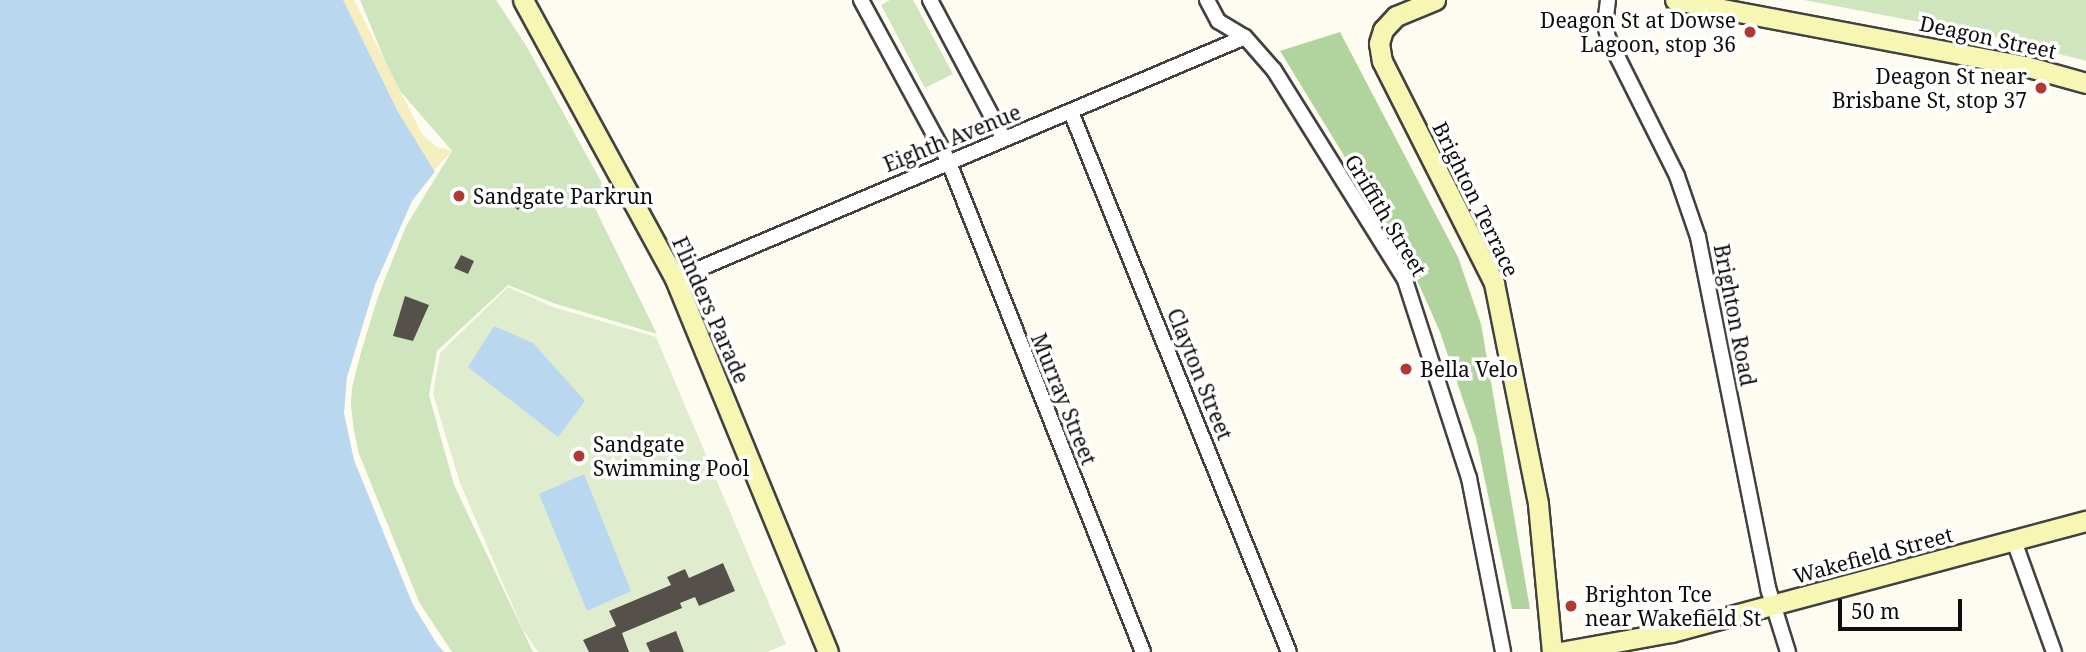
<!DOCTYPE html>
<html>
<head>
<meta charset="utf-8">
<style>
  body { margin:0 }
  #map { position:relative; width:2086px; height:652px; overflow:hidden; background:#fefcf0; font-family:"Noto Serif",serif }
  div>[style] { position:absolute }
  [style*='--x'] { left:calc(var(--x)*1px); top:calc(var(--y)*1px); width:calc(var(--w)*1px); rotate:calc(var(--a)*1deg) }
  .green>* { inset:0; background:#cee5bd }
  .forest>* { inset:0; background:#b1d49e }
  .sand>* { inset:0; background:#f5eec1 }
  .pitch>* { inset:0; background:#dfedce }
  .water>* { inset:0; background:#bad7f0 }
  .pier>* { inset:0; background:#fefcf0 }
  .building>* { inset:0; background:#56504b }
  .roads { filter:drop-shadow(2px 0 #414141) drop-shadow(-2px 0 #414141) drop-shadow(0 2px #414141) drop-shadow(0 -2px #414141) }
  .street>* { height:14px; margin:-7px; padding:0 7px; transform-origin:7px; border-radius:7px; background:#fff }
  .secondary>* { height:19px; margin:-9.5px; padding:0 9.5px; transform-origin:9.5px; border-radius:9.5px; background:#f7f6b2 }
  .dots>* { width:19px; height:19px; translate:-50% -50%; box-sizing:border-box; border:4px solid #fff; border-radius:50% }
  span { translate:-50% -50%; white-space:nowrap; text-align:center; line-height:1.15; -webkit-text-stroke:7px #fff; paint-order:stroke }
  .poi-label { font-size:21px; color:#0e0e0e }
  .right { translate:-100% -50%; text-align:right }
  .left { translate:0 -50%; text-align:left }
  .street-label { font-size:21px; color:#0e0e0e }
  .scale { position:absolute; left:1838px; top:599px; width:124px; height:32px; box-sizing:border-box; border:4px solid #0e0e0e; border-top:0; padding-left:9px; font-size:21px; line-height:24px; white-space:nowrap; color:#0e0e0e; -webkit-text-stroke:5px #fff; paint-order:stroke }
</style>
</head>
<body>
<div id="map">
  <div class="green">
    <i style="clip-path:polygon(360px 0,496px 0,527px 47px,608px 194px,592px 202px,657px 334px,553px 303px,508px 285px,437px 351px,429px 395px,454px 485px,533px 652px,452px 652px,442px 641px,419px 602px,355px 444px,350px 395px,370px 317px,406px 226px,452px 151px,395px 85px)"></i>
    <i style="clip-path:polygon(890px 0,913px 0,953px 74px,925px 88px,881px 5px)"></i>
    <i style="clip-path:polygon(1804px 0,2086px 0,2086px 61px,1988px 35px)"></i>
  </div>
  <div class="forest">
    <i style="clip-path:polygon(1340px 32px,1458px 257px,1481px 324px,1530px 609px,1512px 609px,1476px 438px,1440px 332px,1409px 262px,1280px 51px)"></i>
  </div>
  <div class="sand">
    <i style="clip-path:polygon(310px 0,354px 0,422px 134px,435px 146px,452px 151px,422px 184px)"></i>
  </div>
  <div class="pitch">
    <i style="clip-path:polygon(508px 287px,553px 307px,656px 337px,786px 644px,767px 652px,538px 652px,523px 630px,460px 483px,433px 394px,440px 353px)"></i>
  </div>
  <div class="water">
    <i style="clip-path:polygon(0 0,343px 0,398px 112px,435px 172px,404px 225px,368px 316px,348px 395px,353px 444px,423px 618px,449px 652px,0 652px)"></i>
    <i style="clip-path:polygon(494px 326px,533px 343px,585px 401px,558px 437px,468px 367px)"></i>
    <i style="clip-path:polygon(584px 474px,631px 591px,587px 611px,539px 494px)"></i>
  </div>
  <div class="pier">
    <i style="clip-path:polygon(437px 169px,406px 226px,381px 287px,353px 378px,350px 412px,360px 459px,419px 602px,452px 652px,444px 652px,437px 644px,413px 605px,354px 460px,344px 413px,347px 377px,375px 285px,412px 201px)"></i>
  </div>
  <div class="building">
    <i style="clip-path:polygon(517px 186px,529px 195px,518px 210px,506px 200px)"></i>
    <i style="clip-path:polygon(461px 255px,474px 261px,468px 274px,454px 268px)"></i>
    <i style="clip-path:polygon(405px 296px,429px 305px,413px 341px,393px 336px)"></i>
    <i style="clip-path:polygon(723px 563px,735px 591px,699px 606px,695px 597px,680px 603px,682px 608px,622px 633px,629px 652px,589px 652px,583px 640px,616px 626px,609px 611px,671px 585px,667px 577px,685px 569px,689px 578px)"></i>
    <i style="clip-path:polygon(676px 631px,684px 652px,650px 652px,646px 643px)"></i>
  </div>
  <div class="roads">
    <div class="street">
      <i style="--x:861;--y:0;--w:182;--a:61.5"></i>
      <i style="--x:948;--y:160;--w:529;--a:68.38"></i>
      <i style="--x:930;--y:0;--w:157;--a:62"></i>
      <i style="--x:1207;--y:0;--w:24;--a:62"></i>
      <i style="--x:1218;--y:21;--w:31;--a:31"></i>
      <i style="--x:1245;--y:37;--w:44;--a:48.7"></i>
      <i style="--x:1274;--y:70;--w:248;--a:58"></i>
      <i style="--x:1405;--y:280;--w:208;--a:72.1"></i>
      <i style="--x:1469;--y:478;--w:177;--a:78.9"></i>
      <i style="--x:1608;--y:0;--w:23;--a:97"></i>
      <i style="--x:1605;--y:23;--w:15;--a:79"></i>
      <i style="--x:1608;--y:38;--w:154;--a:63.4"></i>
      <i style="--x:1677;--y:176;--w:65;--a:71"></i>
      <i style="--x:1698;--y:237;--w:361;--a:78.7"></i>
      <i style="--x:1769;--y:591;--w:64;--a:72.7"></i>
      <i style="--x:1071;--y:112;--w:582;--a:68.02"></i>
      <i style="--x:675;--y:279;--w:619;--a:-23"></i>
      <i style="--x:2014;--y:541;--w:118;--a:70.2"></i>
    </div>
    <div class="secondary">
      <i style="--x:523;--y:0;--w:318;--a:61.4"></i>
      <i style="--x:675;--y:279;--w:403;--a:67.7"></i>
      <i style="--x:1435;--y:0;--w:42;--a:157.7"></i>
      <i style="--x:1396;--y:16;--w:19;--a:133"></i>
      <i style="--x:1383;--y:30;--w:14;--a:107"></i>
      <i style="--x:1379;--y:43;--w:18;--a:81"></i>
      <i style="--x:1382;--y:61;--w:249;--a:63.2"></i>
      <i style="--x:1494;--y:283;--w:225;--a:78.7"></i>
      <i style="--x:1538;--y:504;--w:149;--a:84.6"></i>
      <i style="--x:1675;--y:0;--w:356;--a:10.7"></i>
      <i style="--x:2025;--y:66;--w:63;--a:15.6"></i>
      <i style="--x:1561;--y:652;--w:112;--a:-10.3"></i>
      <i style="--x:1671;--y:632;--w:430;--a:-15"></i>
    </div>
  </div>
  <div class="dots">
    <i style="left:1750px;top:32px;background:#b13933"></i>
    <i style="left:2041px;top:88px;background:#b13933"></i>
    <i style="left:459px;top:196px;background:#b13933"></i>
    <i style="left:1406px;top:369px;background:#b13933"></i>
    <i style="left:579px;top:456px;background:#b13933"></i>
    <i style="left:1571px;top:606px;background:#b13933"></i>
  </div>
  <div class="poi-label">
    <span class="right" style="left:1736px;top:32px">Deagon St at Dowse<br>Lagoon, stop 36</span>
    <span class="right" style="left:2027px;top:88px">Deagon St near<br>Brisbane St, stop 37</span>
    <span class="left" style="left:473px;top:196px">Sandgate Parkrun</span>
    <span class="left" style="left:1420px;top:369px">Bella Velo</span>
    <span class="left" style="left:593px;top:456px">Sandgate<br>Swimming Pool</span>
    <span class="left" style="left:1585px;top:606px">Brighton Tce<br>near Wakefield St</span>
  </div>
  <div class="street-label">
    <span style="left:1988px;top:37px;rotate:12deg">Deagon Street</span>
    <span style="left:952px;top:138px;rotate:-22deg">Eighth Avenue</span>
    <span style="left:1476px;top:199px;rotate:64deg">Brighton Terrace</span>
    <span style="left:1386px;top:215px;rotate:59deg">Griffith Street</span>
    <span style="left:711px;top:310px;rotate:66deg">Flinders Parade</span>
    <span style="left:1735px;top:315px;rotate:79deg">Brighton Road</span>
    <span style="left:1200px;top:374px;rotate:68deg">Clayton Street</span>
    <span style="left:1064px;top:399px;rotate:68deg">Murray Street</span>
    <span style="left:1873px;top:555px;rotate:-15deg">Wakefield Street</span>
  </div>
  <div class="scale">50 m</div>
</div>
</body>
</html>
